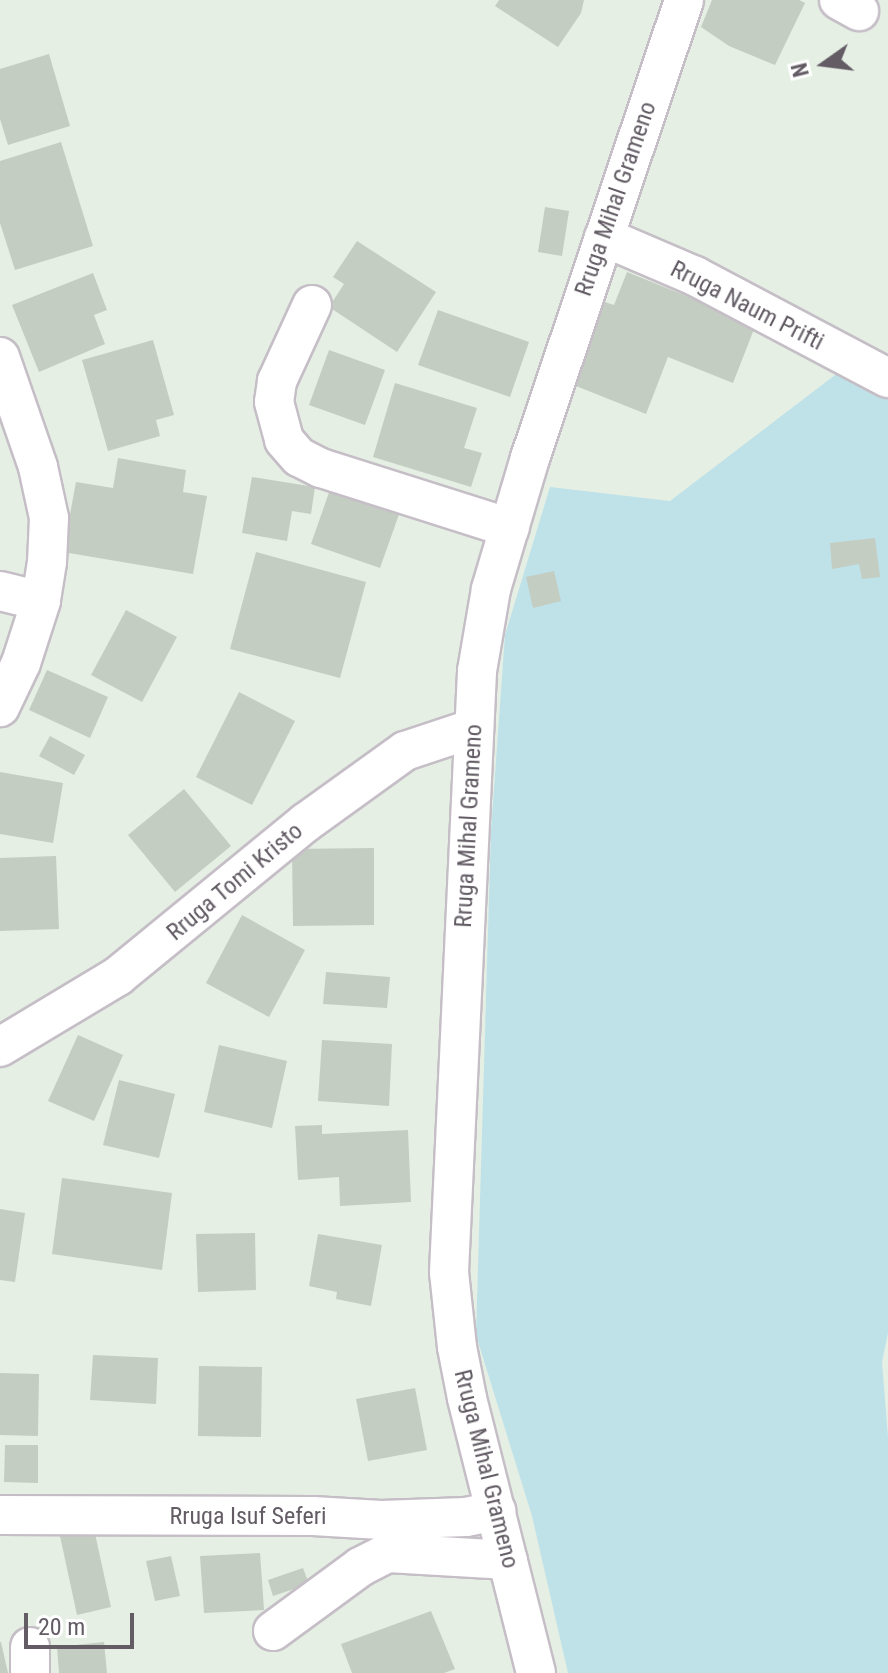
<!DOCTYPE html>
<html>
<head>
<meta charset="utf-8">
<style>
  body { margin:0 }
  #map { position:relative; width:888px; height:1673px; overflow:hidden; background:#e5efe4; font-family:"Roboto Condensed",sans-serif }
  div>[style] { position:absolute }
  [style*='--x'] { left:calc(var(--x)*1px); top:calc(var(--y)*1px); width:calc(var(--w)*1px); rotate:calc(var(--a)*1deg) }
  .green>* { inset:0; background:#bfe1e8 }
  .building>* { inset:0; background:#c4cdc2 }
  .roads { filter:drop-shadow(2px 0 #c5bec6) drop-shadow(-2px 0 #c5bec6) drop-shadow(0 2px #c5bec6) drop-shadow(0 -2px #c5bec6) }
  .minor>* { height:38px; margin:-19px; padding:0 19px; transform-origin:19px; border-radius:19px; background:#fff }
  span { translate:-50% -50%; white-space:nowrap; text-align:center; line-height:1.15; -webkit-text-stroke:6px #fff; paint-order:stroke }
  .street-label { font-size:24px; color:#635c65 }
  .north { position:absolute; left:784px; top:24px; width:80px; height:80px; -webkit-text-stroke:6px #fff; paint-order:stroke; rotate:256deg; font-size:22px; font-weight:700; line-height:32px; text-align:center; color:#635c65 }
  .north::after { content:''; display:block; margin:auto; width:28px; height:36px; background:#635c65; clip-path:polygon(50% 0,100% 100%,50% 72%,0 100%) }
  .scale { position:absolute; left:24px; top:1613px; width:110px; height:36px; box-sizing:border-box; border:4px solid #635c65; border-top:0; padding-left:10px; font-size:24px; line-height:28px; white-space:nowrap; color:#635c65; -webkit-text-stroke:6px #fff; paint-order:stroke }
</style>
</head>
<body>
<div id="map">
  <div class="green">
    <i style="clip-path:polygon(839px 372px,888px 395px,888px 1333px,882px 1362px,888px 1437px,888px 1673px,568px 1673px,532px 1516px,476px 1335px,491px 831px,505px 635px,550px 487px,670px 501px)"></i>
  </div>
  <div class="building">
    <i style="clip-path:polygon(499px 0,584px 0,581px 13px,558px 47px,495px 6px)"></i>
    <i style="clip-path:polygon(712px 0,799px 0,805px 3px,775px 65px,729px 46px,701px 27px)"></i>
    <i style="clip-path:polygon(49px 54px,70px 126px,8px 145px,0 119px,0 69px)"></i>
    <i style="clip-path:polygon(61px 142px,93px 246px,15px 270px,0 223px,0 161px)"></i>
    <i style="clip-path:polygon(545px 207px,569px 211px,562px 256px,538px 252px)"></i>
    <i style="clip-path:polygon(357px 241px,436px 292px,397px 352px,329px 307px,344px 284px,333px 277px)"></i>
    <i style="clip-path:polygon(627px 272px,756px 324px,733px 383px,668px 357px,646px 414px,566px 382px,599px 300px,614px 305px)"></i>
    <i style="clip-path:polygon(93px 273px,107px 310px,94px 315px,105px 344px,39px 372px,12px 305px)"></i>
    <i style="clip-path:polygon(438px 310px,529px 342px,510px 397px,418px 365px)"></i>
    <i style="clip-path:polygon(153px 340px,174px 415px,156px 420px,160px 436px,108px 451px,82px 360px)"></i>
    <i style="clip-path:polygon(329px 350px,385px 370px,365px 425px,309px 405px)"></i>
    <i style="clip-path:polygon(395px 383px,477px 408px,464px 448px,482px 453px,471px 487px,373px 457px)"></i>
    <i style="clip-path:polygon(118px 458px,186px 470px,183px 492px,207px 496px,193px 574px,63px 552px,76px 482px,113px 488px)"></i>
    <i style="clip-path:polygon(252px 477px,315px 487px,311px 514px,292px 511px,287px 541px,242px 533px)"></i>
    <i style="clip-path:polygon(333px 481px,402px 506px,380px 568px,311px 544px)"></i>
    <i style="clip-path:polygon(875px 538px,880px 577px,862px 579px,859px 564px,832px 569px,830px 543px)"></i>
    <i style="clip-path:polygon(256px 552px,366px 582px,340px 678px,230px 649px)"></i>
    <i style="clip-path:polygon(554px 571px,561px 601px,533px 608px,526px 577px)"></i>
    <i style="clip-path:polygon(126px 610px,177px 637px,142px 702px,91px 675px)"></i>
    <i style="clip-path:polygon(47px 670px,108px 697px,90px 738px,29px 710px)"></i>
    <i style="clip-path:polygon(239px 692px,295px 721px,252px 805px,196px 777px)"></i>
    <i style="clip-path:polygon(50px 736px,85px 755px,74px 775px,39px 756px)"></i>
    <i style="clip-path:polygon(0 772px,63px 783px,53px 843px,0 834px)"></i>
    <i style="clip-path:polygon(184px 789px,231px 846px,175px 892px,128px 835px)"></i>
    <i style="clip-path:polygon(374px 848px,374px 925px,293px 926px,292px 849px)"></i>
    <i style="clip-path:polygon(56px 856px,59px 929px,0 931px,0 858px)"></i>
    <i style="clip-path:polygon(242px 915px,305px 950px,269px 1017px,206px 983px)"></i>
    <i style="clip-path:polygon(326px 972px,390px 977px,387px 1008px,323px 1004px)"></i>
    <i style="clip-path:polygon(78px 1035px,123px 1055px,94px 1121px,48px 1101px)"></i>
    <i style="clip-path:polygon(322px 1040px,392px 1044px,389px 1106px,318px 1101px)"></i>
    <i style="clip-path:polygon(219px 1045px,287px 1061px,272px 1128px,204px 1112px)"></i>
    <i style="clip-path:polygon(119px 1080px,175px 1094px,159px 1158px,103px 1145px)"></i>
    <i style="clip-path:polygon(322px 1125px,322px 1134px,408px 1130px,411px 1202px,340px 1206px,339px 1177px,298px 1180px,295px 1126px)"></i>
    <i style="clip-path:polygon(62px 1178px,172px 1193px,162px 1270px,52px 1254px)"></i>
    <i style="clip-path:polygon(0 1209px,25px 1213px,15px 1282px,0 1280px)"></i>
    <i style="clip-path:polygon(255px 1233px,256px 1290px,198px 1292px,196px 1234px)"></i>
    <i style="clip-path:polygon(318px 1234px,382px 1245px,371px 1306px,336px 1299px,337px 1292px,309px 1286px)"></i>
    <i style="clip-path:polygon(93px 1355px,158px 1358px,156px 1404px,90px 1400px)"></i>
    <i style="clip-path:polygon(199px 1366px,262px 1367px,261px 1437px,198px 1436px)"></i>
    <i style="clip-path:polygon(0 1373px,39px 1374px,38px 1436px,0 1435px)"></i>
    <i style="clip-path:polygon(415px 1388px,427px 1450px,368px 1461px,356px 1399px)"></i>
    <i style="clip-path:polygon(5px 1445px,38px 1445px,38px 1483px,4px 1482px)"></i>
    <i style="clip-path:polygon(94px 1529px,111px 1607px,77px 1615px,60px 1536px)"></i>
    <i style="clip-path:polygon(260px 1553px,264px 1610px,204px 1613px,200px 1556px)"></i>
    <i style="clip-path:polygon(171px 1556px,180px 1596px,155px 1601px,146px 1561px)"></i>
    <i style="clip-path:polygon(303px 1568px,309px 1584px,273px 1596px,268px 1580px)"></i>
    <i style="clip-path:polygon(431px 1611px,455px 1669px,444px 1673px,352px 1673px,341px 1644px)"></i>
    <i style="clip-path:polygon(0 1642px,1px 1642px,8px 1673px,0 1673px)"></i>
    <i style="clip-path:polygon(104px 1642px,107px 1673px,59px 1673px,57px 1647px)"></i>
  </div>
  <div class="roads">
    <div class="minor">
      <i style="--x:839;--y:0;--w:23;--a:29"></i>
      <i style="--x:604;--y:237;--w:99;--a:23.2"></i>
      <i style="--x:695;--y:276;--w:218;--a:27.9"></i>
      <i style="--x:312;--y:305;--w:84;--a:114.7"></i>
      <i style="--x:277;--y:381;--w:21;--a:98"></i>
      <i style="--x:274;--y:402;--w:39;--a:75"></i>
      <i style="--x:284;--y:440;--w:23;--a:49"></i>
      <i style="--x:299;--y:457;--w:25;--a:27"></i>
      <i style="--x:321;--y:468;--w:198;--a:17.6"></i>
      <i style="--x:0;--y:357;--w:116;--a:70.9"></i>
      <i style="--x:38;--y:467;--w:52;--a:77.8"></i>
      <i style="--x:49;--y:518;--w:44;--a:92.6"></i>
      <i style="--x:47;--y:562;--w:39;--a:99"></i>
      <i style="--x:41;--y:601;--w:65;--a:107.9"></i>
      <i style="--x:21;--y:663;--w:49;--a:115.5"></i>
      <i style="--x:0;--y:591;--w:42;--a:13.7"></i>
      <i style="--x:0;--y:1047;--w:138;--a:-31"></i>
      <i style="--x:118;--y:976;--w:242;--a:-39.3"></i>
      <i style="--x:305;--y:823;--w:123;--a:-35.8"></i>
      <i style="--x:405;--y:751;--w:73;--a:-18.4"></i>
      <i style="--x:0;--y:1515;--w:313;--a:0.2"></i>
      <i style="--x:313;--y:1516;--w:68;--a:3.4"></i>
      <i style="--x:381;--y:1520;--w:85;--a:-2"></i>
      <i style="--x:466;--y:1517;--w:31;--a:-11"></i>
      <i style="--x:273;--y:1631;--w:108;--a:-36.3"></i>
      <i style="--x:360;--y:1567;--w:31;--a:-27"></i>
      <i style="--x:388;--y:1553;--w:120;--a:3.3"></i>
      <i style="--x:30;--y:1647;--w:26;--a:90"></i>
      <i style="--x:536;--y:1673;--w:284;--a:-104.1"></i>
      <i style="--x:467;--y:1398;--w:52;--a:-101.1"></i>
      <i style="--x:457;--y:1347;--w:75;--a:-96.1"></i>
      <i style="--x:449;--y:1272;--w:602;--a:-87.33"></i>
      <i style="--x:477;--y:671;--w:83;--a:-80.3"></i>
      <i style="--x:491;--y:589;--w:137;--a:-73.4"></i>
      <i style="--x:530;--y:458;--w:483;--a:-71.4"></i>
    </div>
  </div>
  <div class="street-label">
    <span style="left:616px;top:199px;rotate:-71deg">Rruga Mihal Grameno</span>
    <span style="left:747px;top:306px;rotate:27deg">Rruga Naum Prifti</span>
    <span style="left:469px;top:826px;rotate:-87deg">Rruga Mihal Grameno</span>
    <span style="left:235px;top:882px;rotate:-40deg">Rruga Tomi Kristo</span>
    <span style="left:486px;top:1469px;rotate:76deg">Rruga Mihal Grameno</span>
    <span style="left:248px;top:1517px">Rruga Isuf Seferi</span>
  </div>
  <div class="north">N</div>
  <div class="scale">20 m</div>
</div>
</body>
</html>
